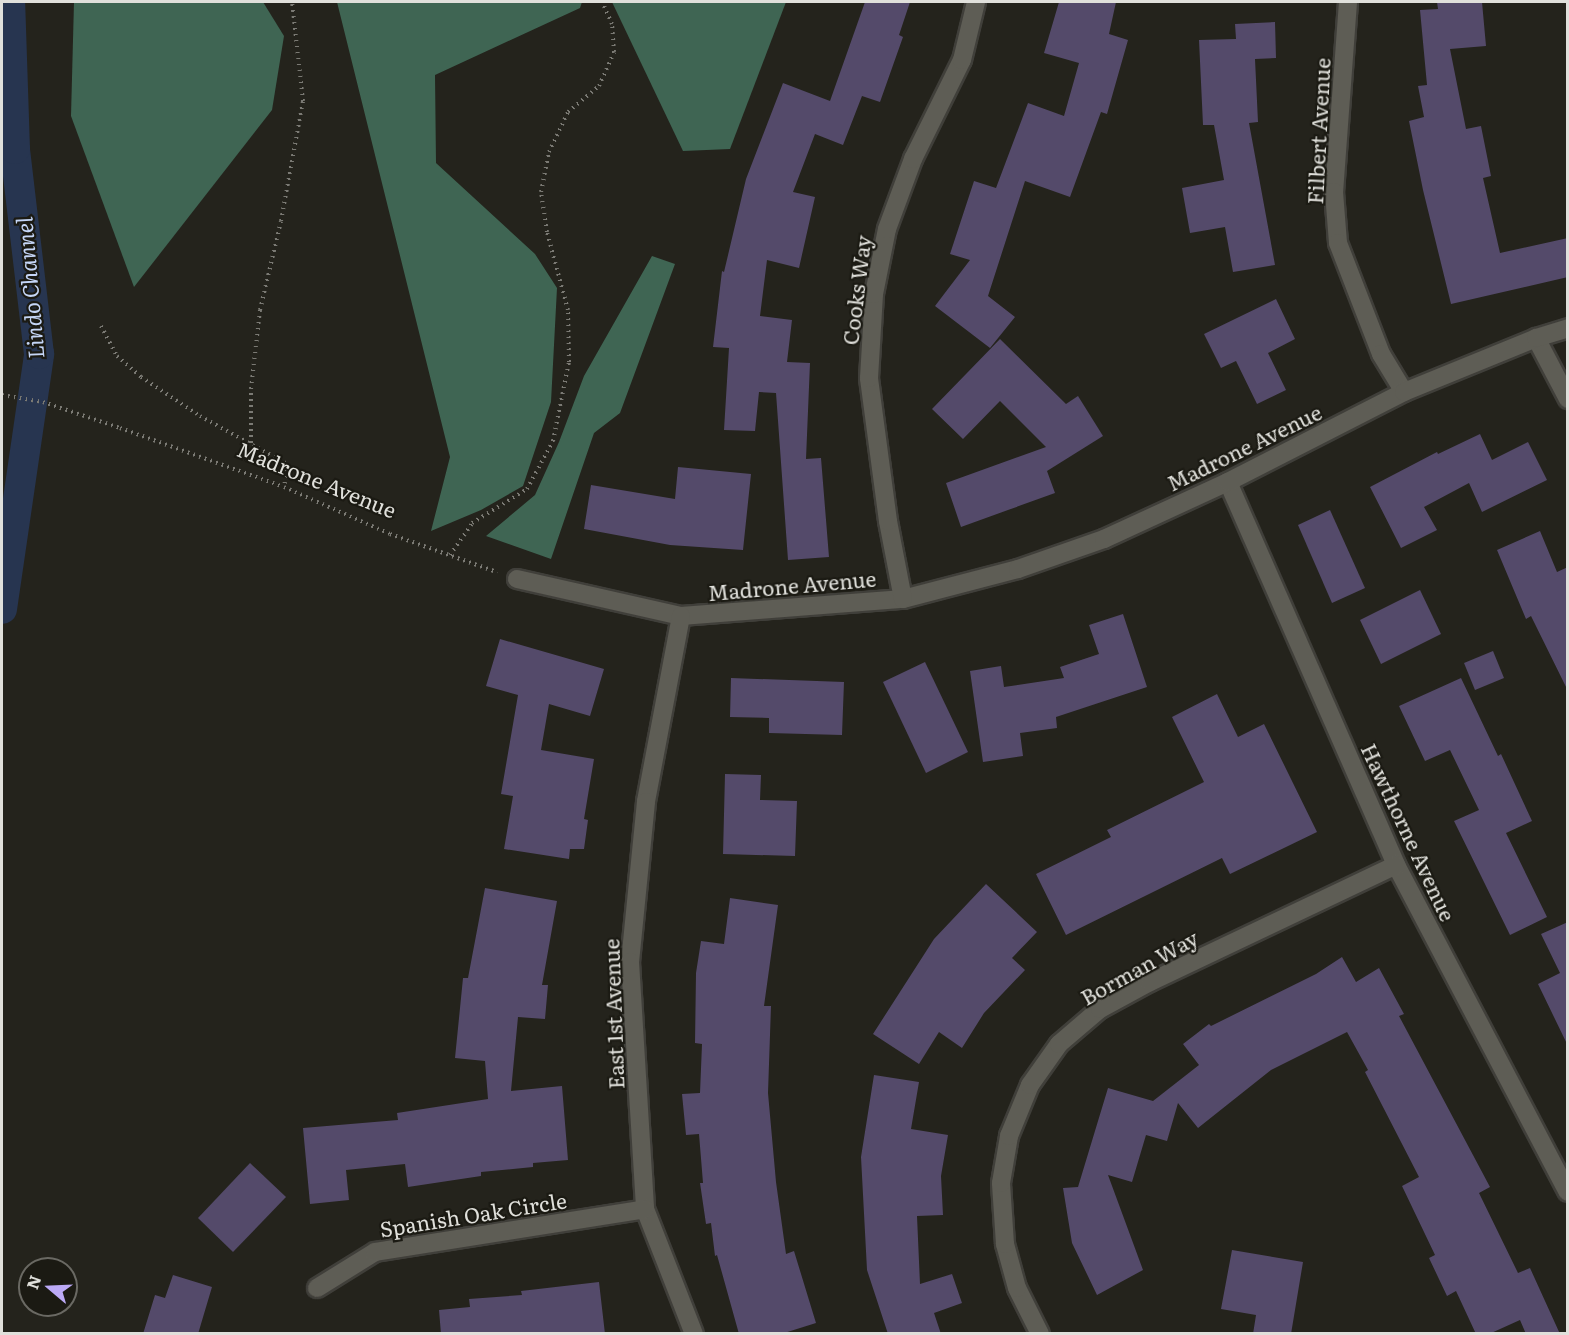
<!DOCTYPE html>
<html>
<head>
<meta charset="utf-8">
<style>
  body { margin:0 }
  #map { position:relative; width:1569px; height:1335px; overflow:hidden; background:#24231c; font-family:Literata,serif }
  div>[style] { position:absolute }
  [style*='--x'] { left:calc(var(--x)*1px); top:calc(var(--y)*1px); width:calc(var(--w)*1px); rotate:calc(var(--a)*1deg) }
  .forest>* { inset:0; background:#3f6553 }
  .canal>* { height:30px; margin:-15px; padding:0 15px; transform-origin:15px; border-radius:15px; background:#273550 }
  .building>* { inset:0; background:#544a6a }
  .path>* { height:4px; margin-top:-2px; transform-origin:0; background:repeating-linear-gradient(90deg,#7b7a74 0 1.5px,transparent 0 6px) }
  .roads { filter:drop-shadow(2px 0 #403f3a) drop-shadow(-2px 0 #403f3a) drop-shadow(0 2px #403f3a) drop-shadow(0 -2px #403f3a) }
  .minor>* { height:18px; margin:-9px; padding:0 9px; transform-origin:9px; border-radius:9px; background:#5e5d55 }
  span { translate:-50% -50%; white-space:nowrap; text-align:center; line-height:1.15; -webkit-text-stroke:4.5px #1b1a13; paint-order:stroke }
  .street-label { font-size:21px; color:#e0e0db }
  .water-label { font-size:22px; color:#c5d6f7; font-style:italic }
  .frame { position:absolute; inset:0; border:3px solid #e0e0db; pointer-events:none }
  .north { position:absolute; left:18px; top:1257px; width:60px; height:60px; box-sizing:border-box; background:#1b1a13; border:2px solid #6a6963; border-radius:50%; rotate:289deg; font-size:16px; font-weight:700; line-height:24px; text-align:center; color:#e0e0db }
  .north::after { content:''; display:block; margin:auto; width:21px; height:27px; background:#bcaaf6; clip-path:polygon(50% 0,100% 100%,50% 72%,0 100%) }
</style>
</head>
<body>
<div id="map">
  <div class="forest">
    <i style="clip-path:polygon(74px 2px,263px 2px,284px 36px,272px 110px,134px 287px,71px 116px)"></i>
    <i style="clip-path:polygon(337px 2px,582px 2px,580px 8px,435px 75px,436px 163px,535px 254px,557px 288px,551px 402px,523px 486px,481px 510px,431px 531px,450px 457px)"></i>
    <i style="clip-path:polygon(612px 2px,786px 2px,730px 149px,683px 151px)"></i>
    <i style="clip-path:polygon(652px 256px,675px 264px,620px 413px,594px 433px,551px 559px,486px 536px,535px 495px,559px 442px,584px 376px)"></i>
  </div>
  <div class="canal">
    <i style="--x:2;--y:609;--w:258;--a:-81.7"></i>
    <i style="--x:39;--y:354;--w:206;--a:-96.7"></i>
    <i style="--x:15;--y:149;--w:147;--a:-91.9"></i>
  </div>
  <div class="building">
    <i style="clip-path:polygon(865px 2px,910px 2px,899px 35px,903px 37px,880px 102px,862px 96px,843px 145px,815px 134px,793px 192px,815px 197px,799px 268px,767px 260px,760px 316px,792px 320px,787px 362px,810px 363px,806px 459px,821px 458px,829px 557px,788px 560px,776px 393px,759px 392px,755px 431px,724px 430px,729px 348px,713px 347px,722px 271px,724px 272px,746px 179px,783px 83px,830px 101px)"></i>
    <i style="clip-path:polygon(1059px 2px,1116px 2px,1109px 34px,1128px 40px,1107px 114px,1101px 112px,1070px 197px,1025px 181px,988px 296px,1015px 317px,990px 348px,935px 306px,970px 260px,950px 254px,974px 181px,996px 188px,1028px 103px,1064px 116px,1079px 63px,1044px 53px)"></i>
    <i style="clip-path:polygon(1437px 2px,1482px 2px,1486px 46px,1450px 49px,1466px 129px,1481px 126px,1491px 176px,1483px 178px,1500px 253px,1568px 238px,1568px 277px,1451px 304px,1423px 190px,1409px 121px,1424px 117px,1418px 86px,1427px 85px,1420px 10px,1438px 9px)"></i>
    <i style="clip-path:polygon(1275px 22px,1276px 58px,1255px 59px,1258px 122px,1249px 123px,1275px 265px,1233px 272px,1225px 227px,1190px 233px,1182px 188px,1224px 180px,1214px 125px,1203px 125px,1199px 40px,1236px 39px,1235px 24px)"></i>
    <i style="clip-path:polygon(1276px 299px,1295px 339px,1268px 353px,1286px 390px,1257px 404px,1236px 361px,1221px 368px,1204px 334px)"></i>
    <i style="clip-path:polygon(1000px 339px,1066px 404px,1078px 396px,1103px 436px,1047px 471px,1055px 493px,961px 527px,946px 483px,1046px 447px,1000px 401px,963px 439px,932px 409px)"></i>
    <i style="clip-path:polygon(1480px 434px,1492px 460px,1528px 442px,1547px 480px,1482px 512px,1469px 483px,1424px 507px,1437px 530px,1401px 548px,1370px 487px,1437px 452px,1438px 454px)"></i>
    <i style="clip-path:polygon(678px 467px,751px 474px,743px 550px,670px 545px,584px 529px,591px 485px,675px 499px)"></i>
    <i style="clip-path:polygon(1330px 510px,1365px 588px,1332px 603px,1298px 525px)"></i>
    <i style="clip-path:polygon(1540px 531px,1557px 572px,1568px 567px,1568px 691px,1531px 616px,1526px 619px,1497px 550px)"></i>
    <i style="clip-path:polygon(1420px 590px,1441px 634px,1381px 664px,1360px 620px)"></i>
    <i style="clip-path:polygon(1123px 614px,1147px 687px,1056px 717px,1057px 728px,1020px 733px,1023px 756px,983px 762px,970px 671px,1001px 666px,1004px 687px,1064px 678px,1060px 667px,1099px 654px,1089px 625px)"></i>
    <i style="clip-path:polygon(500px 639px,604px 669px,590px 716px,549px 704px,541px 750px,594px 759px,584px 819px,588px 820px,584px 849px,570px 849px,569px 859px,504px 849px,513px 796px,501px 794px,518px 695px,486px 686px)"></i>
    <i style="clip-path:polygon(1493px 651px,1504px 678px,1475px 690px,1464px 663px)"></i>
    <i style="clip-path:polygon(925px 662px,968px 752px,926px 773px,883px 682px)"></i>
    <i style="clip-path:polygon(731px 678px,844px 682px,842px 735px,769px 733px,769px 718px,730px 717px)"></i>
    <i style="clip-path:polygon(1461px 678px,1498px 756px,1501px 754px,1532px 821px,1506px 833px,1547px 917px,1510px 935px,1454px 821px,1479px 810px,1450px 750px,1425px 761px,1399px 706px)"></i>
    <i style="clip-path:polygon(1217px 694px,1238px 737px,1264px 724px,1317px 832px,1230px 874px,1222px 858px,1066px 935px,1036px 874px,1111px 837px,1107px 830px,1204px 782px,1172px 717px)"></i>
    <i style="clip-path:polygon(725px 774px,761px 775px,760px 800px,797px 801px,795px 856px,723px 854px)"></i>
    <i style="clip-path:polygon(986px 884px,1037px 932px,1012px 958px,1025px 970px,984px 1013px,962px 1048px,939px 1032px,919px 1064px,873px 1034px,934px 939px)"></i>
    <i style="clip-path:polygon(485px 888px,557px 901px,542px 985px,548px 985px,545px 1019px,518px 1017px,511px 1091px,562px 1086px,568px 1160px,533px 1163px,533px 1167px,481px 1172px,481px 1176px,408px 1187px,405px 1164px,346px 1170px,349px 1200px,310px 1204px,303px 1128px,398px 1120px,397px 1113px,488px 1099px,485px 1061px,455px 1058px,463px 978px,468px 978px)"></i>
    <i style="clip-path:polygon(730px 898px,778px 905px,764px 1006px,771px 1006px,768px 1093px,776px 1182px,786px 1254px,794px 1251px,816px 1323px,781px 1334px,739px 1334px,717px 1255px,715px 1256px,711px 1223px,706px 1224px,700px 1183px,703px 1183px,699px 1134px,686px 1135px,682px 1094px,700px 1093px,702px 1044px,695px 1043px,696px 973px,701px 941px,724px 944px)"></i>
    <i style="clip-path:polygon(1568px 922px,1568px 1046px,1538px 984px,1560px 973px,1541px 934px)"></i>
    <i style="clip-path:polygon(1342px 957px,1356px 982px,1379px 968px,1404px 1014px,1399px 1016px,1490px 1187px,1479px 1193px,1518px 1273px,1530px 1268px,1560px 1334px,1526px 1334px,1520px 1320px,1489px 1334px,1476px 1334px,1456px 1291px,1447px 1296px,1429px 1258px,1435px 1255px,1402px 1186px,1419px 1177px,1365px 1072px,1368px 1070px,1347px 1032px,1271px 1070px,1198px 1128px,1178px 1103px,1167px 1141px,1146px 1135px,1132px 1182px,1108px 1175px,1143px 1270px,1097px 1295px,1072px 1243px,1063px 1188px,1078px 1187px,1108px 1088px,1153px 1101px,1199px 1065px,1183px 1044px,1209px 1024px,1211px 1026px,1316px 974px)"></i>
    <i style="clip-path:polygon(874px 1075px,919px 1082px,911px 1129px,948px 1135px,941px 1176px,943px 1215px,917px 1216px,920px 1284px,952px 1274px,962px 1303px,934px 1313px,941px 1334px,888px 1334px,867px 1270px,861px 1157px)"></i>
    <i style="clip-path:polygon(250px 1163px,286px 1197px,233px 1252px,198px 1218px)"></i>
    <i style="clip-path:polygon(1232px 1250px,1303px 1262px,1291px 1334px,1253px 1334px,1256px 1315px,1221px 1309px)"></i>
    <i style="clip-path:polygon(173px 1275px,212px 1287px,198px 1334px,143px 1334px,155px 1295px,165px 1298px)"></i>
    <i style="clip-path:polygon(599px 1282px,605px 1334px,441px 1334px,439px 1310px,470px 1307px,469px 1299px,522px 1295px,521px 1291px)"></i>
  </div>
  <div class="path">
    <i style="--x:101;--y:326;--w:34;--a:62"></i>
    <i style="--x:117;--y:356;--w:32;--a:41"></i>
    <i style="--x:141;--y:377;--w:71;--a:33.5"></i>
    <i style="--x:200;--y:416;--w:99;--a:28.9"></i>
    <i style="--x:287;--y:464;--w:23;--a:97"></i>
    <i style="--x:2;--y:395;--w:42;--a:9.7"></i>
    <i style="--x:43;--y:402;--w:81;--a:18.7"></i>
    <i style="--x:120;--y:428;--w:174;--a:19.8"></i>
    <i style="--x:284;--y:487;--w:116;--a:23.9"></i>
    <i style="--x:390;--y:534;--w:114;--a:19.6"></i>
    <i style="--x:251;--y:443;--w:54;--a:-90"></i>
    <i style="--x:251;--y:389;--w:80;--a:-83.5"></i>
    <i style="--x:260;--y:310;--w:91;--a:-76.7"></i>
    <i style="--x:281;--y:221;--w:122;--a:-79.6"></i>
    <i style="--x:303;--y:101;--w:100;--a:-96.3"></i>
    <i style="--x:450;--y:555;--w:39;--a:-55"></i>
    <i style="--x:472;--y:523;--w:65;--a:-31.7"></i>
    <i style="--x:527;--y:489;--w:55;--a:-61.6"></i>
    <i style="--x:553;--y:441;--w:81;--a:-78.6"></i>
    <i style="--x:569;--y:362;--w:52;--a:-91.1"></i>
    <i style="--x:568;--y:310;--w:81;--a:-105.1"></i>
    <i style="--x:547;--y:232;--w:40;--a:-98.5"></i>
    <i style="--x:541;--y:192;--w:41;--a:-78.7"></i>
    <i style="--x:549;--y:152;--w:44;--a:-64.6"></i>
    <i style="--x:568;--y:112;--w:40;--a:-40"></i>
    <i style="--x:599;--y:86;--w:37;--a:-66"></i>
    <i style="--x:614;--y:52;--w:28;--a:-94"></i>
    <i style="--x:612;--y:24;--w:24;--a:-114"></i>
  </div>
  <div class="roads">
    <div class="minor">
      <i style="--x:1348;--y:2;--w:191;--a:94.2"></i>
      <i style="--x:1334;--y:192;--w:51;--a:85.5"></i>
      <i style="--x:1338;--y:243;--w:119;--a:68.8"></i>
      <i style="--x:1381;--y:354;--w:44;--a:58.8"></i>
      <i style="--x:1536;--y:338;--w:69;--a:62.3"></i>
      <i style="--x:1228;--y:482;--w:418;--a:66.3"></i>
      <i style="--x:1396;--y:865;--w:369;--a:62.3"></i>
      <i style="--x:517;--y:579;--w:168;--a:12.7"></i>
      <i style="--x:681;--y:616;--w:223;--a:-4.4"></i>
      <i style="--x:903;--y:599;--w:119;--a:-14.6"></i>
      <i style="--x:1018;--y:569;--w:91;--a:-19.2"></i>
      <i style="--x:1104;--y:539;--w:136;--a:-24.7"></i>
      <i style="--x:1228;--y:482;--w:198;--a:-27.1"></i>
      <i style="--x:1404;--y:392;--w:143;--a:-22.2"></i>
      <i style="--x:1536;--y:338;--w:34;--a:-17"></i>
      <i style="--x:903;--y:599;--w:79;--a:-100.9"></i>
      <i style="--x:888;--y:521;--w:144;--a:-97.6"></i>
      <i style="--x:869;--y:378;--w:84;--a:-86.6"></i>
      <i style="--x:874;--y:294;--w:66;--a:-78.7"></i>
      <i style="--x:887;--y:229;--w:75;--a:-69.6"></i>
      <i style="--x:913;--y:159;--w:110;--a:-63.7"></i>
      <i style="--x:962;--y:60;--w:60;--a:-76.4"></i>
      <i style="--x:681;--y:616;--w:189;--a:100.7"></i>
      <i style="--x:646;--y:802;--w:161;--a:95.7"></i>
      <i style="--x:630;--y:962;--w:247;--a:86.5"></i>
      <i style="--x:645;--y:1209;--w:134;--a:68.6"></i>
      <i style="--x:317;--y:1288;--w:68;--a:-31.8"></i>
      <i style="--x:375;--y:1252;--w:273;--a:-9"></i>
      <i style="--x:1040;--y:1334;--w:51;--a:-116.6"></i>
      <i style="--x:1017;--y:1288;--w:46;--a:-105.3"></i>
      <i style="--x:1005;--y:1244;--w:61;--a:-93.8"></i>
      <i style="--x:1001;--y:1183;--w:48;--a:-80.3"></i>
      <i style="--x:1009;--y:1136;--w:55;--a:-67.6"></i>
      <i style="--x:1030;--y:1085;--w:50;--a:-54.7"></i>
      <i style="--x:1059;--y:1044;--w:54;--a:-40.5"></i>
      <i style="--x:1100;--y:1009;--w:57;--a:-28.4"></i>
      <i style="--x:1150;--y:982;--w:272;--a:-25.4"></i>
    </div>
  </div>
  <div class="street-label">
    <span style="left:1318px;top:131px;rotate:-87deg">Filbert Avenue</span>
    <span style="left:856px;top:290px;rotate:-83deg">Cooks Way</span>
    <span style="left:1244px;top:447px;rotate:-26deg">Madrone Avenue</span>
    <span style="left:317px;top:479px;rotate:22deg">Madrone Avenue</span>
    <span style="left:792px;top:585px;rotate:-5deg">Madrone Avenue</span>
    <span style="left:1409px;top:832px;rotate:65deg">Hawthorne Avenue</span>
    <span style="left:1139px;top:967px;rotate:-29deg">Borman Way</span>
    <span style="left:613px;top:1014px;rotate:-92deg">East 1st Avenue</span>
    <span style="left:473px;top:1214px;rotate:-9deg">Spanish Oak Circle</span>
  </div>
  <div class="water-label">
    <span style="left:29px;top:288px;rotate:-95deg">Lindo Channel</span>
  </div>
  <div class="frame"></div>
  <div class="north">N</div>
</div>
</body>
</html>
